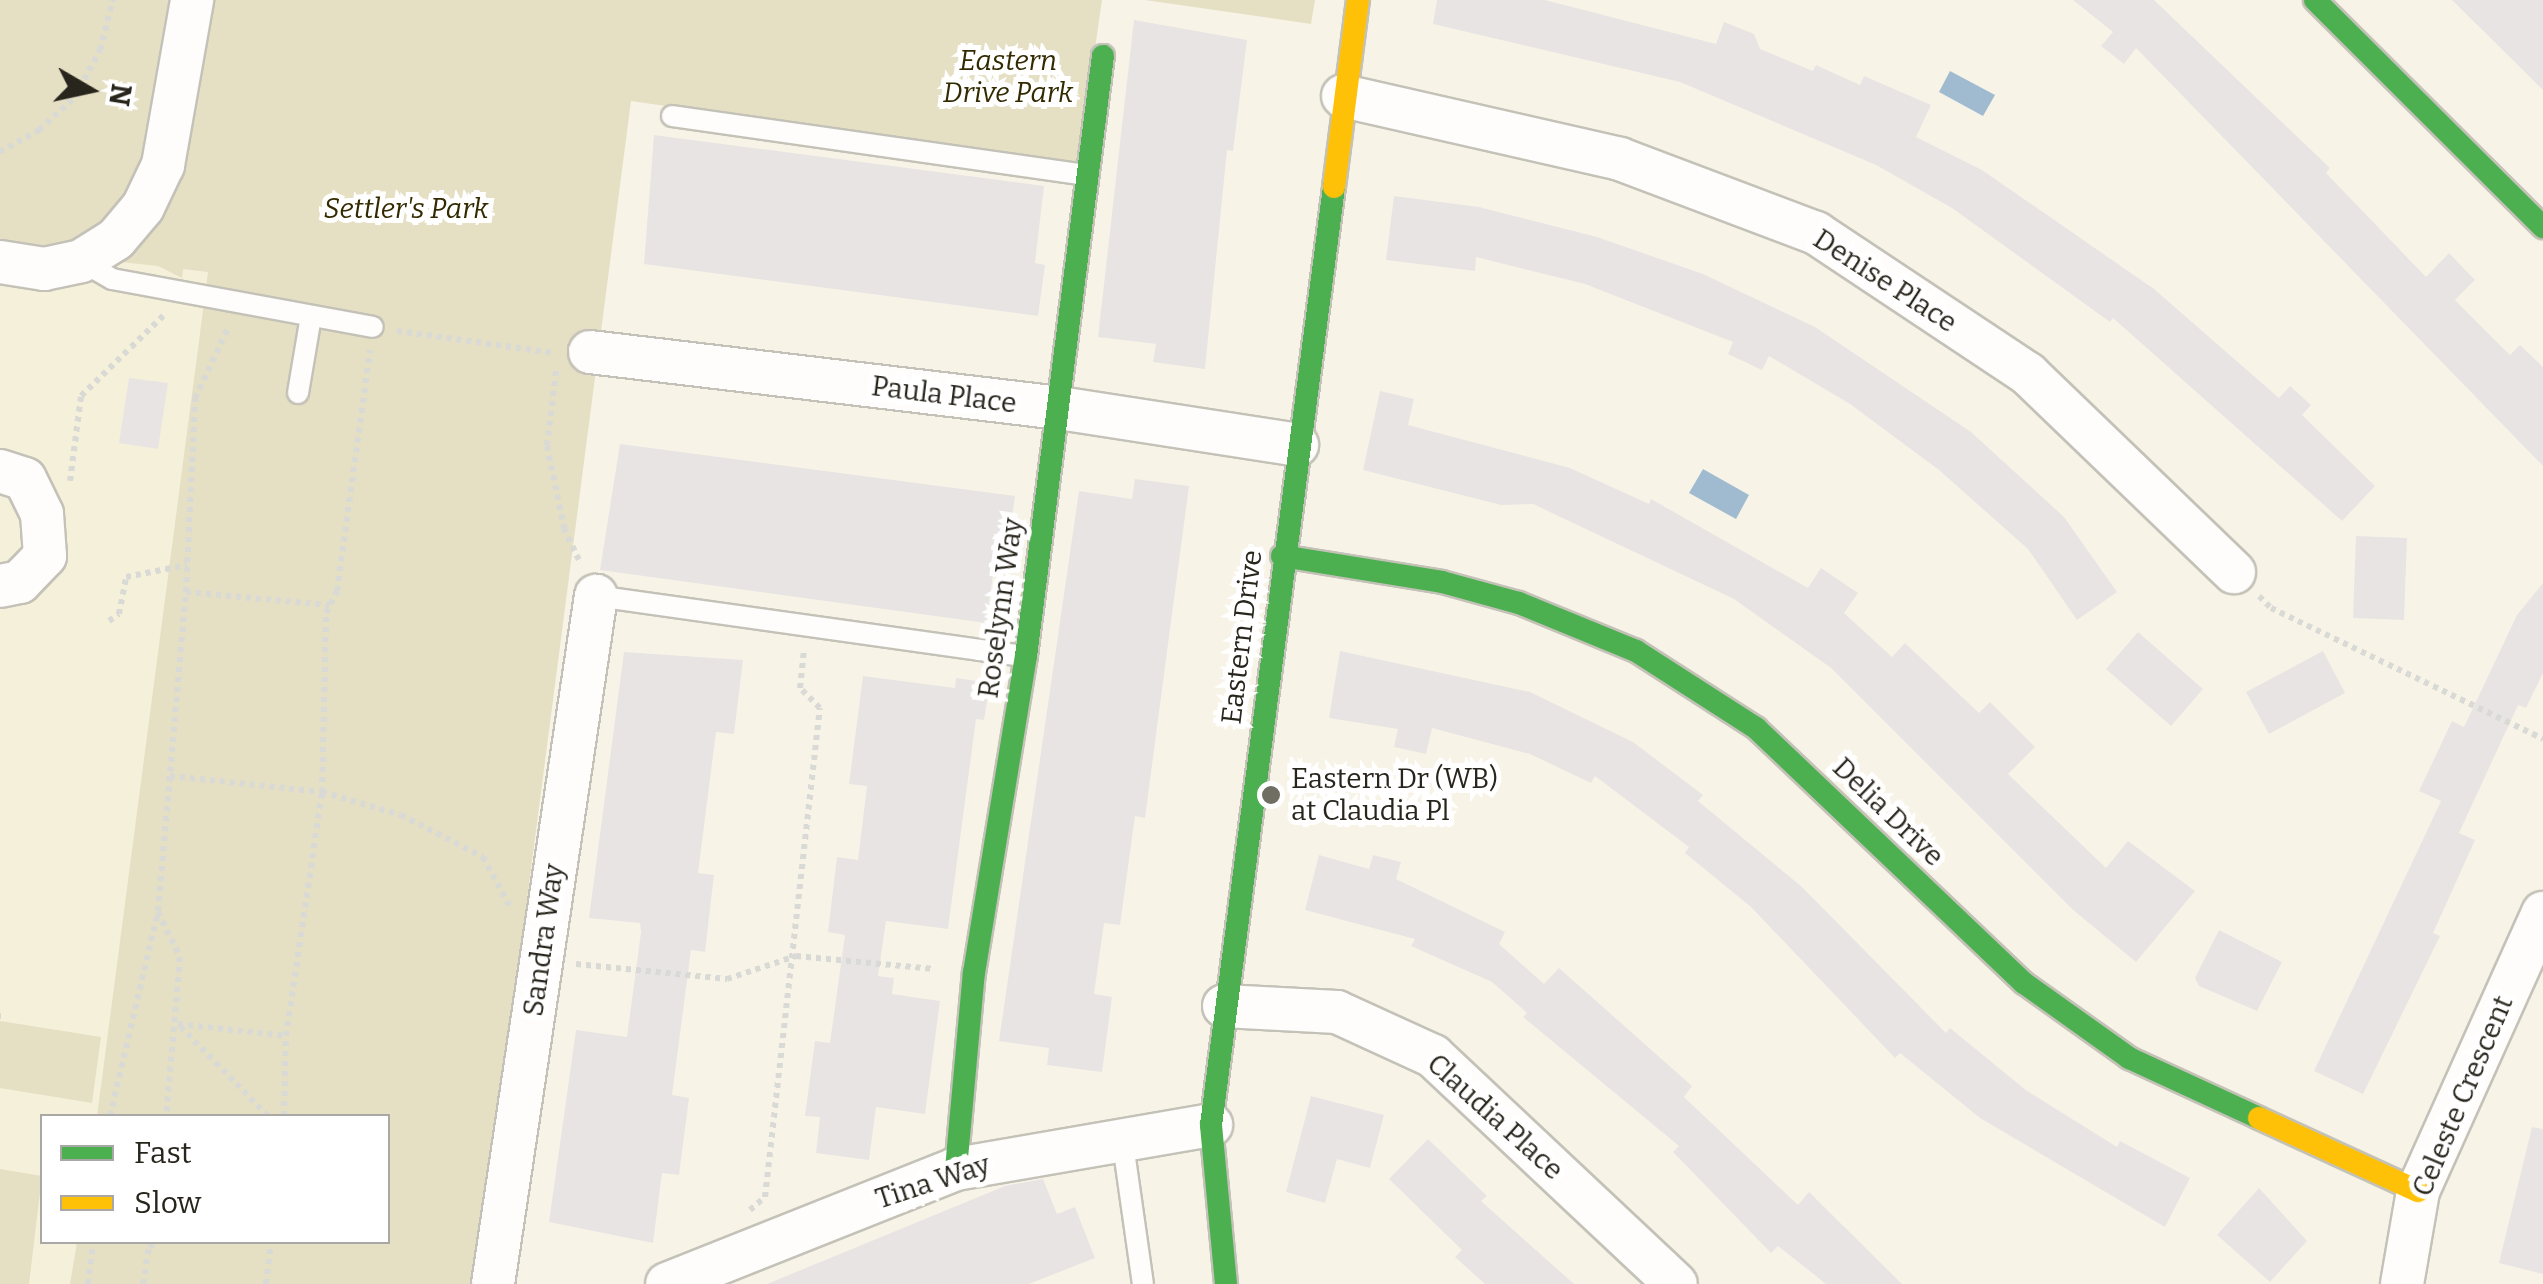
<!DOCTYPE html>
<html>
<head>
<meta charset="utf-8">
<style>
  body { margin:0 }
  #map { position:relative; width:2543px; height:1284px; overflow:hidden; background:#f7f4e7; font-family:Bitter,serif }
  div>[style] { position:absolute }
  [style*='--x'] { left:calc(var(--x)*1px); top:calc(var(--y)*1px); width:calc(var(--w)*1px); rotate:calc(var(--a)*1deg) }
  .built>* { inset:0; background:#f5f0d9 }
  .green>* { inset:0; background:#e5dfc4 }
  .water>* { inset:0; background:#a0bbd0 }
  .building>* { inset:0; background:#e8e4e4 }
  .path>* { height:6px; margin-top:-3px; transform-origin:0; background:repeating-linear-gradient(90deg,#d9d9d5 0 5px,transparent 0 10px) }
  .roads { filter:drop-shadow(2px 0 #c4c2b8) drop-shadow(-2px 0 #c4c2b8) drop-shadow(0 2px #c4c2b8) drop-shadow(0 -2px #c4c2b8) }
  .lane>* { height:20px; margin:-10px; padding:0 10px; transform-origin:10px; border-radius:10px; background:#fefdfb }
  .street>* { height:42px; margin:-21px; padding:0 21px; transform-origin:21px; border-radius:21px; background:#fefdfb }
  .fast>* { height:22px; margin:-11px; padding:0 11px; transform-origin:11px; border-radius:11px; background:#4caf50 }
  .slow>* { height:22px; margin:-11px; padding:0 11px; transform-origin:11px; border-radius:11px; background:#ffc107 }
  .dots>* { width:28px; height:28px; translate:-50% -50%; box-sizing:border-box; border:5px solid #fff; border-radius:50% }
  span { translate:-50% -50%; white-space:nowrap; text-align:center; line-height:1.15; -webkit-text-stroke:10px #fff; paint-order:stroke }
  .park-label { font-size:28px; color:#332a01; font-style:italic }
  .street-label { font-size:28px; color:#27251c }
  .poi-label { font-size:28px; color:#27251c }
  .left { translate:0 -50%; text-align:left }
  .legend { position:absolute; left:40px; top:1114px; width:350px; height:130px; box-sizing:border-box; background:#fff; border:2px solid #a9a8a4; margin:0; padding:12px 18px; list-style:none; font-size:30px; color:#27251c }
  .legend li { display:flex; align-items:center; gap:20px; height:50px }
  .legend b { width:50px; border:2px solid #a9a8a4 }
  .north { position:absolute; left:40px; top:40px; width:100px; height:100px; -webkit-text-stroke:8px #fff; paint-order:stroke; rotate:99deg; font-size:28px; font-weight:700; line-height:40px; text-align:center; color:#27251c }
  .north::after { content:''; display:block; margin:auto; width:35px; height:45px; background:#27251c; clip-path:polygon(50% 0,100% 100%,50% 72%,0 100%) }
</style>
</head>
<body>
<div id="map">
  <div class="built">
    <i style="clip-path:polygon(0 249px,208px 271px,97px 1116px,42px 1116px,42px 1242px,77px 1242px,70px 1284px,0 1284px)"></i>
  </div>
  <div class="green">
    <i style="clip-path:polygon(0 0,1102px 0,1078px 166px,631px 101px,477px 1284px,70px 1284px,77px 1242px,388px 1242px,388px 1116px,97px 1116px,208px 272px,183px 269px,182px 278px,158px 266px,0 249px)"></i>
    <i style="clip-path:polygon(1145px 0,1315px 0,1311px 24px)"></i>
    <i style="clip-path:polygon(0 1021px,101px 1037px,92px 1103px,0 1088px)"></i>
    <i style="clip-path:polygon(0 1169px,42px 1176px,29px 1284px,0 1284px)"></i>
  </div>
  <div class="water">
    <i style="clip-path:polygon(1950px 71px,1995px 95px,1983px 116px,1939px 92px)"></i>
    <i style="clip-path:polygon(1703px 469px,1749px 495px,1736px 519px,1689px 493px)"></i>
  </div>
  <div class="building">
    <i style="clip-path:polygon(1437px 0,1545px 0,1716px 44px,1724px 22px,1754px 34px,1760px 49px,1813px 71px,1816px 65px,1860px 85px,1864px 76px,1931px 105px,1916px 137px,1982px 170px,2154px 289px,2279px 398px,2290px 386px,2311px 405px,2302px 415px,2375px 486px,2342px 521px,2113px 318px,2110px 322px,1952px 208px,1876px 165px,1680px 82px,1433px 24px)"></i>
    <i style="clip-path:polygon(2073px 0,2154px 0,2330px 168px,2326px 173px,2426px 277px,2449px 253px,2475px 280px,2455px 300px,2510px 355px,2520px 345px,2543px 367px,2543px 466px,2136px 48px,2124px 64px,2101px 46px,2113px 32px)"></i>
    <i style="clip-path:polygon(2452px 0,2543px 0,2543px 90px)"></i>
    <i style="clip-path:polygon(1134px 20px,1247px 40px,1233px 151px,1227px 150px,1205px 369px,1153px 362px,1156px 344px,1098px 337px)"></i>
    <i style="clip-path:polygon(654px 135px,1044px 186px,1035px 263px,1045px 265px,1038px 316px,644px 264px)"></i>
    <i style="clip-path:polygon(1394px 196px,1479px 207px,1597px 237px,1703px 274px,1815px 327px,1971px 432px,2064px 517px,2117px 592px,2077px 620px,2028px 549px,1939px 470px,1850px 404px,1769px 356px,1762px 370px,1728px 354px,1733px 342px,1585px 284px,1476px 257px,1475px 271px,1386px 260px)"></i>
    <i style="clip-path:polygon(129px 378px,168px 383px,158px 449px,119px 443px)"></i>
    <i style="clip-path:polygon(1380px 391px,1414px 399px,1408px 425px,1570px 468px,1649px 504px,1651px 499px,1808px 588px,1821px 568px,1858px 593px,1844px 613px,1892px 657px,1905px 643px,1979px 713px,1990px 702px,2035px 747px,2008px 774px,2106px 868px,2128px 841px,2195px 891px,2136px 962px,2072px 909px,1831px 668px,1734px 599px,1533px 504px,1501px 505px,1363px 470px)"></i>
    <i style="clip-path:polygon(620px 444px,1015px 496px,1008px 548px,997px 546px,986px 623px,600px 570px)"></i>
    <i style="clip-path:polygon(1135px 479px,1189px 486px,1145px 818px,1135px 816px,1120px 925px,1104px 923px,1094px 994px,1112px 997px,1102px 1072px,1047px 1065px,1049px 1048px,999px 1041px,1079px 491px,1132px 499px)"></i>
    <i style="clip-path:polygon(2356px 536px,2407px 538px,2404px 620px,2353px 618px)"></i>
    <i style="clip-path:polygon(2543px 583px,2543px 673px,2526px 708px,2518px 705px,2459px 833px,2475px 840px,2433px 933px,2440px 936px,2363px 1094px,2314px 1071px,2441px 801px,2419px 791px,2452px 721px,2464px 727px,2517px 615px)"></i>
    <i style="clip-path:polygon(2138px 632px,2203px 689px,2171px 726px,2106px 669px)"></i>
    <i style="clip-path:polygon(1340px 651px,1530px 692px,1633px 742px,1703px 795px,1698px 801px,1802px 887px,1946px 1033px,1950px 1028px,2027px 1091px,2117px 1147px,2120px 1141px,2190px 1178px,2165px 1227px,1980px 1118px,1900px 1053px,1895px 1058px,1751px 907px,1685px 853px,1689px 847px,1595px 776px,1591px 783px,1530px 754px,1432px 728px,1426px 754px,1394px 747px,1398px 729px,1329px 718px)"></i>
    <i style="clip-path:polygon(2323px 651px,2345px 693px,2269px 734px,2246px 692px)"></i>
    <i style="clip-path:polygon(624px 652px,743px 660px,734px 734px,716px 732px,698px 873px,714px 875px,705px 952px,691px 950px,672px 1095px,689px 1098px,679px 1175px,662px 1173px,653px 1243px,549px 1222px,576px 1030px,627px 1037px,641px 932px,640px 923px,589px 918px)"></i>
    <i style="clip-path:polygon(863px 676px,955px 688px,956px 678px,990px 683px,984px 720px,976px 719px,948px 929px,886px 921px,878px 976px,894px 978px,892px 994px,940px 1001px,925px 1114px,876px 1107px,869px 1160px,816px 1153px,820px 1117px,805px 1116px,815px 1041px,830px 1043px,845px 935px,828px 932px,837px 857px,858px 860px,867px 786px,849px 784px)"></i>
    <i style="clip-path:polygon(1319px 855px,1369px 869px,1373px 855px,1401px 862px,1396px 879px,1505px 932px,1499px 944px,1544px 984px,1559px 968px,1692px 1086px,1684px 1097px,1798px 1205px,1809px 1192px,1902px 1284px,1826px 1284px,1778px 1246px,1771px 1253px,1673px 1152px,1679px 1146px,1523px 1017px,1527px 1013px,1492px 982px,1411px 946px,1415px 939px,1305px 910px)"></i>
    <i style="clip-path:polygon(2219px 930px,2282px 962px,2257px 1011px,2199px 986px,2195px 978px)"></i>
    <i style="clip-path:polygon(1311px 1096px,1384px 1115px,1370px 1168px,1337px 1159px,1325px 1203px,1286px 1192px)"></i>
    <i style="clip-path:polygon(2532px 1127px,2543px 1129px,2543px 1274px,2499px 1263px)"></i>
    <i style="clip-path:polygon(1428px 1139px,1487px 1196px,1481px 1201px,1574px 1284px,1485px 1284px,1455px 1257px,1462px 1250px,1389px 1179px)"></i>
    <i style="clip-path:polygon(1043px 1179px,1057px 1214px,1075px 1207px,1095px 1258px,1029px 1284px,767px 1284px,1005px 1186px)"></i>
    <i style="clip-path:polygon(2259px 1188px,2307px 1241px,2270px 1282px,2217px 1235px)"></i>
  </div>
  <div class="path">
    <i style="--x:0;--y:152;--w:45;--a:-29.4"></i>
    <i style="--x:39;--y:130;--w:49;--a:-42.5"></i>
    <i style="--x:75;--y:97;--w:53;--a:-62"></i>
    <i style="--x:100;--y:50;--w:52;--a:-75.4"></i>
    <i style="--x:397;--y:331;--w:158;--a:8"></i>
    <i style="--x:556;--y:371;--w:76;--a:96.8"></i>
    <i style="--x:547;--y:446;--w:84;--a:78.3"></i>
    <i style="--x:564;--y:528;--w:38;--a:65"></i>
    <i style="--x:70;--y:481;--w:86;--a:-82.6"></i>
    <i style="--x:81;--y:396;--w:116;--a:-44.3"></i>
    <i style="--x:186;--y:592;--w:194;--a:-87.3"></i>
    <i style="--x:195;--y:398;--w:80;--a:-64.7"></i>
    <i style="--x:2259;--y:596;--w:17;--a:45"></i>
    <i style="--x:2271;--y:608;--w:302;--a:25.7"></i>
    <i style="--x:109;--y:621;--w:12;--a:-35"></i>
    <i style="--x:119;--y:614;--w:38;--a:-79"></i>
    <i style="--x:126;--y:577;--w:62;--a:-11.1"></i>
    <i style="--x:170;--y:776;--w:153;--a:6"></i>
    <i style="--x:322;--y:792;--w:82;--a:16.2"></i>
    <i style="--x:401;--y:815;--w:92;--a:27.1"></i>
    <i style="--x:483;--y:857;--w:57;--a:61.6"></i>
    <i style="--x:158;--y:912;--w:50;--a:63.9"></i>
    <i style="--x:180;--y:957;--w:160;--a:95"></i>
    <i style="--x:576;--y:964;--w:152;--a:5.7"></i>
    <i style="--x:727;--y:979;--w:73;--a:-18.4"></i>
    <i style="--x:796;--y:956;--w:139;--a:5.4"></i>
    <i style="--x:0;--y:1016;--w:1;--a:0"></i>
    <i style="--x:110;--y:1116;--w:211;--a:-76.8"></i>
    <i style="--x:158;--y:911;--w:320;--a:-85"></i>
    <i style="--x:186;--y:592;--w:144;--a:5.2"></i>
    <i style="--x:268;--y:1116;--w:129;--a:-134.4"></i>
    <i style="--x:178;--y:1024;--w:109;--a:6.3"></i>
    <i style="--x:284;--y:1116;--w:80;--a:-88.6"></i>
    <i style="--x:286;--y:1036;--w:247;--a:-81.6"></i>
    <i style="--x:322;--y:792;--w:179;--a:-88.7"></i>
    <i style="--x:326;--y:613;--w:25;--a:-63"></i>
    <i style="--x:337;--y:591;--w:243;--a:-82.2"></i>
    <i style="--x:750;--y:1210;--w:20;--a:-41"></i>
    <i style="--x:765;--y:1197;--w:492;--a:-83.6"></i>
    <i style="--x:820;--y:708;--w:28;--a:-135"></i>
    <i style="--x:800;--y:688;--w:39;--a:-84"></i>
    <i style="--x:88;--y:1284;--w:42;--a:-83.2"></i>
    <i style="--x:143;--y:1284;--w:37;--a:-81"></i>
    <i style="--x:149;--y:1247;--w:9;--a:-32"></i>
    <i style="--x:266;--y:1284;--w:42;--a:-83.2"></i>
  </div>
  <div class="roads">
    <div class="lane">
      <i style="--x:672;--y:116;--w:418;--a:8.1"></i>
      <i style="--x:81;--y:261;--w:36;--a:30"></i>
      <i style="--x:112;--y:279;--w:265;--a:10.4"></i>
      <i style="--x:298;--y:393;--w:78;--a:-80.4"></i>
      <i style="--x:596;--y:596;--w:432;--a:8"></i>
      <i style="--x:1122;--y:1137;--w:148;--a:81.9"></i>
    </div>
    <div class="street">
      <i style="--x:1343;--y:96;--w:284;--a:12.8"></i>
      <i style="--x:1620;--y:159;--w:210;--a:20.7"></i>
      <i style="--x:1816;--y:233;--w:255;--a:33.6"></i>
      <i style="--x:2028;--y:374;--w:286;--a:43.9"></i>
      <i style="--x:0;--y:262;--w:45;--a:9"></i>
      <i style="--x:44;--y:269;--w:38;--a:-12"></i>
      <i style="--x:81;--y:261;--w:41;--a:-32.2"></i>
      <i style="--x:116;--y:239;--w:42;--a:-49.8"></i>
      <i style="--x:143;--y:207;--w:47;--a:-64.5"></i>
      <i style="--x:163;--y:165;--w:168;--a:-80"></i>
      <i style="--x:590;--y:352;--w:472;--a:6.8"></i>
      <i style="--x:1059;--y:408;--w:241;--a:8.8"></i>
      <i style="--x:0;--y:471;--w:26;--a:18"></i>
      <i style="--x:25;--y:479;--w:39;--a:64"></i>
      <i style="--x:42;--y:514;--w:42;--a:85.9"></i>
      <i style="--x:45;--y:556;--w:36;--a:134"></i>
      <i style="--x:20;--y:582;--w:20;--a:169"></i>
      <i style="--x:1224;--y:1006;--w:113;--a:3"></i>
      <i style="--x:1337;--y:1012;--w:106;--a:24.6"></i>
      <i style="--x:1433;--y:1056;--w:333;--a:43.2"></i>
      <i style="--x:493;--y:1284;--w:696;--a:-81.49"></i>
      <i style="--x:667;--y:1284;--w:311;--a:-21.7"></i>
      <i style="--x:956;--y:1169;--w:259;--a:-9.8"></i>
      <i style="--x:2402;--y:1284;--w:94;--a:-80.2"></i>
      <i style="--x:2418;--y:1191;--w:305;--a:-65.8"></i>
    </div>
    <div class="fast">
      <i style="--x:2315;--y:0;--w:322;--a:44.9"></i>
      <i style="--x:1282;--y:556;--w:162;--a:9.2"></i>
      <i style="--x:1442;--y:582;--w:80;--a:15.3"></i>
      <i style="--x:1519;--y:603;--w:126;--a:22.3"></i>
      <i style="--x:1636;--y:651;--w:143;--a:32.7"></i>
      <i style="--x:1756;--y:728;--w:370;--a:43.6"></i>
      <i style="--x:2024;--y:983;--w:129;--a:35.5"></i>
      <i style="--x:2129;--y:1058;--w:143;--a:24.8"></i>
      <i style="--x:956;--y:1169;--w:197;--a:-84.8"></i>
      <i style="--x:974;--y:973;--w:321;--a:-80.7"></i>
      <i style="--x:1026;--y:656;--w:605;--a:-82.69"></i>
      <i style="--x:1226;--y:1284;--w:160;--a:-95.4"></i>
      <i style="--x:1211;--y:1125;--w:946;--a:-82.53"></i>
    </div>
    <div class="slow">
      <i style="--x:1334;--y:187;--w:189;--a:-82.7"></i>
      <i style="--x:2259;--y:1118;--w:175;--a:24.7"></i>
    </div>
  </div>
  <div class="dots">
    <i style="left:1271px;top:795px;background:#706d63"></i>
  </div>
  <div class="park-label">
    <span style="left:1008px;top:77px">Eastern<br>Drive Park</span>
    <span style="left:406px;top:209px">Settler's Park</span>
  </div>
  <div class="street-label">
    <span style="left:1885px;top:281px;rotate:33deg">Denise Place</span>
    <span style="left:944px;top:395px;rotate:7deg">Paula Place</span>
    <span style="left:1001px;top:608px;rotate:-82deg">Roselynn Way</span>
    <span style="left:1242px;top:637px;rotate:-83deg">Eastern Drive</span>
    <span style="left:1888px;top:812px;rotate:44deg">Delia Drive</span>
    <span style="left:544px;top:940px;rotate:-82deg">Sandra Way</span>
    <span style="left:2463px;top:1096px;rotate:-67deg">Celeste Crescent</span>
    <span style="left:1495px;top:1117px;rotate:42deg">Claudia Place</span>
    <span style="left:933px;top:1182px;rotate:-18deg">Tina Way</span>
  </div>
  <div class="poi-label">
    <span class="left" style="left:1291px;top:795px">Eastern Dr (WB)<br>at Claudia Pl</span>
  </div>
  <ul class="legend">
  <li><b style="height:12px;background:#4caf50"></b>Fast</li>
  <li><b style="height:12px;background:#ffc107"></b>Slow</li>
  </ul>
  <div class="north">N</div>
</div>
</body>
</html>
